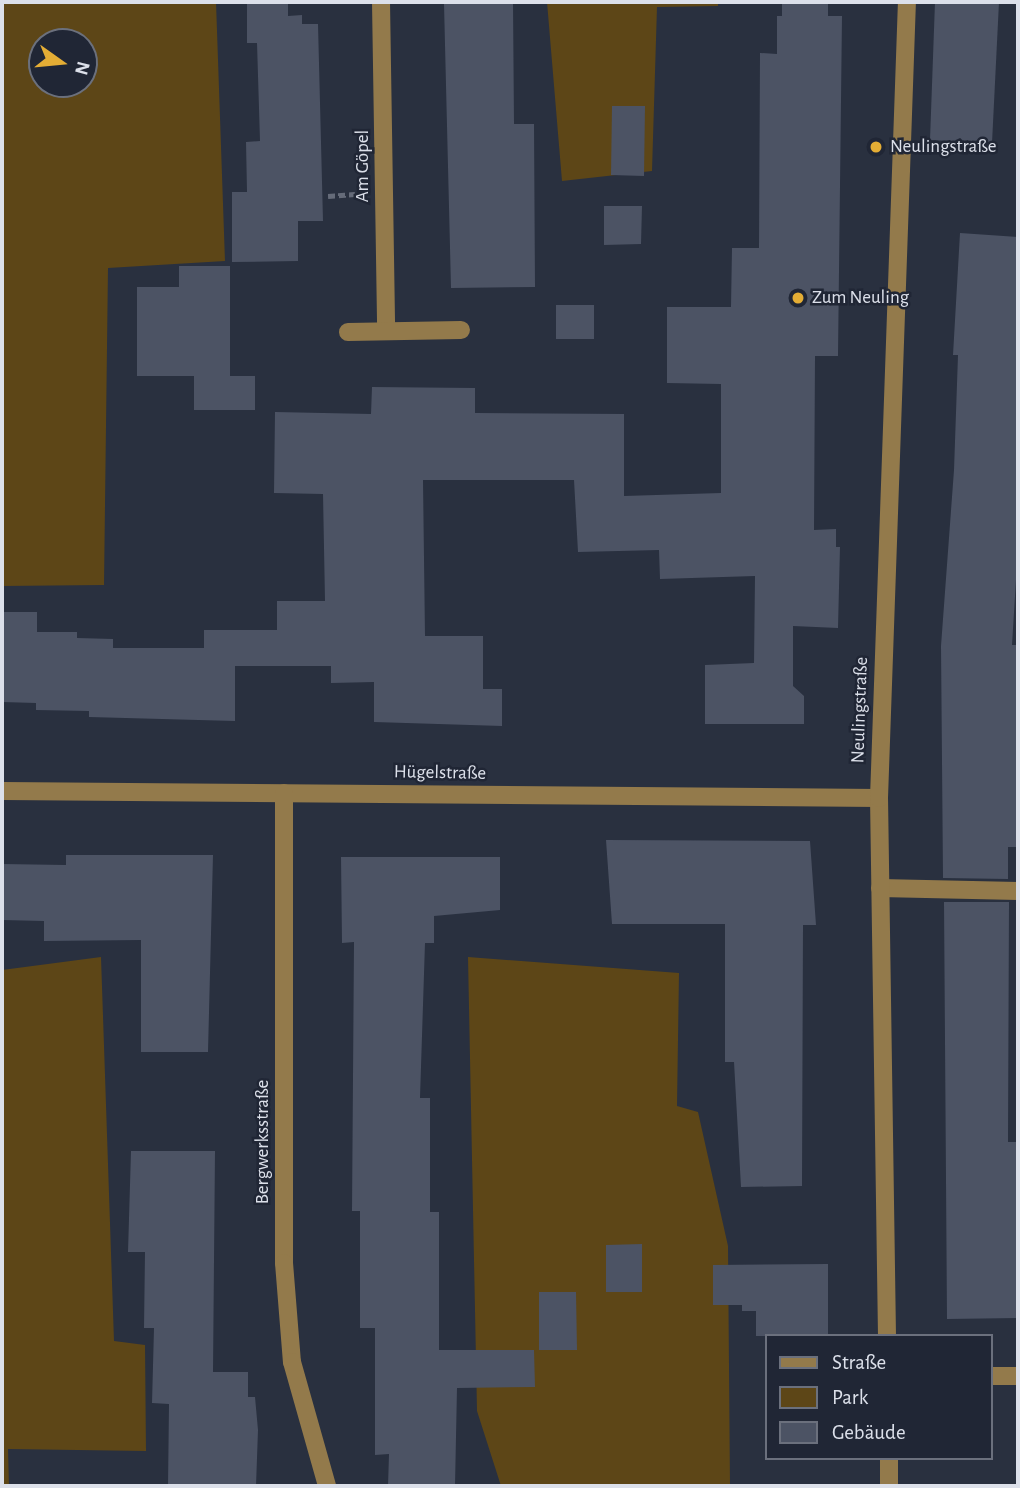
<!DOCTYPE html>
<html>
<head>
<meta charset="utf-8">
<style>
  body { margin:0 }
  #map { position:relative; width:1020px; height:1488px; overflow:hidden; background:#29303f; font-family:"Alegreya Sans",sans-serif }
  div>[style] { position:absolute }
  [style*='--x'] { left:calc(var(--x)*1px); top:calc(var(--y)*1px); width:calc(var(--w)*1px); rotate:calc(var(--a)*1deg) }
  .green>* { inset:0; background:#5d4617 }
  .building>* { inset:0; background:#4c5364 }
  .path>* { height:4.5px; margin-top:-2.25px; transform-origin:0; background:repeating-linear-gradient(90deg,#656b79 0 7px,transparent 0 10.5px) }
  .minor>* { height:18px; margin:-9px; padding:0 9px; transform-origin:9px; border-radius:9px; background:#937a4b }
  .dots>* { width:19px; height:19px; translate:-50% -50%; box-sizing:border-box; border:4px solid #202635; border-radius:50% }
  span { translate:-50% -50%; white-space:nowrap; text-align:center; line-height:1.15; -webkit-text-stroke:5px #202635; paint-order:stroke }
  .poi-label { font-size:19px; color:#dce0ea }
  .left { translate:0 -50%; text-align:left }
  .street-label { font-size:19px; color:#dce0ea }
  .frame { position:absolute; inset:0; border:4px solid #dce0ea; pointer-events:none }
  .legend { position:absolute; left:765px; top:1334px; width:228px; height:126px; box-sizing:border-box; background:#202635; border:2px solid #6b707d; margin:0; padding:9px 12px; list-style:none; font-size:21px; color:#dce0ea }
  .legend li { display:flex; align-items:center; gap:14px; height:35px }
  .legend b { width:35px; border:2px solid #6b707d }
  .north { position:absolute; left:28px; top:28px; width:70px; height:70px; box-sizing:border-box; background:#202635; border:2px solid #6b707d; border-radius:50%; rotate:105deg; font-size:19px; font-weight:700; line-height:28px; text-align:center; color:#dce0ea }
  .north::after { content:''; display:block; margin:auto; width:24px; height:32px; background:#e4ad35; clip-path:polygon(50% 0,100% 100%,50% 72%,0 100%) }
</style>
</head>
<body>
<div id="map">
  <div class="green">
    <i style="clip-path:polygon(evenodd,2px 2px,216px 2px,225px 261px,108px 268px,104px 585px,2px 586px,2px 2px,42px 42px,84px 42px,84px 84px,42px 84px,42px 42px)"></i>
    <i style="clip-path:polygon(547px 2px,718px 2px,718px 6px,657px 7px,652px 171px,562px 181px)"></i>
    <i style="clip-path:polygon(101px 957px,114px 1341px,145px 1345px,146px 1451px,8px 1449px,9px 1486px,2px 1486px,2px 970px)"></i>
    <i style="clip-path:polygon(468px 957px,679px 973px,677px 1106px,698px 1112px,728px 1246px,730px 1486px,501px 1486px,477px 1411px)"></i>
  </div>
  <div class="building">
    <i style="clip-path:polygon(247px 2px,288px 2px,288px 16px,302px 15px,302px 24px,318px 24px,323px 221px,298px 221px,298px 261px,232px 262px,232px 192px,247px 192px,246px 142px,260px 141px,257px 43px,247px 43px)"></i>
    <i style="clip-path:polygon(452px 2px,513px 2px,514px 124px,534px 124px,535px 287px,451px 288px,444px 4px)"></i>
    <i style="clip-path:polygon(782px 2px,828px 2px,828px 16px,842px 16px,838px 356px,815px 356px,814px 530px,836px 529px,836px 547px,840px 547px,838px 628px,793px 626px,793px 686px,804px 696px,804px 724px,705px 724px,705px 665px,754px 663px,755px 576px,660px 579px,659px 550px,578px 552px,574px 480px,423px 480px,425px 636px,483px 636px,483px 689px,502px 689px,502px 726px,374px 722px,374px 682px,331px 683px,331px 666px,235px 666px,235px 721px,89px 717px,89px 711px,36px 710px,36px 703px,2px 702px,2px 612px,37px 612px,37px 632px,77px 632px,77px 638px,113px 639px,113px 648px,204px 648px,204px 630px,277px 630px,277px 601px,325px 601px,323px 494px,274px 493px,275px 412px,371px 414px,372px 387px,475px 388px,475px 413px,624px 414px,624px 496px,721px 493px,721px 384px,667px 383px,667px 307px,731px 307px,732px 248px,759px 248px,760px 53px,777px 54px,777px 16px,782px 16px)"></i>
    <i style="clip-path:polygon(935px 2px,999px 2px,992px 143px,930px 140px)"></i>
    <i style="clip-path:polygon(612px 106px,645px 106px,644px 176px,611px 175px)"></i>
    <i style="clip-path:polygon(604px 206px,642px 206px,641px 244px,604px 245px)"></i>
    <i style="clip-path:polygon(960px 233px,1018px 237px,1018px 547px,1012px 645px,1018px 645px,1018px 847px,1008px 847px,1008px 879px,943px 878px,941px 646px,954px 470px,958px 355px,953px 355px)"></i>
    <i style="clip-path:polygon(179px 266px,230px 266px,230px 376px,255px 376px,255px 410px,194px 410px,194px 376px,137px 376px,137px 287px,179px 287px)"></i>
    <i style="clip-path:polygon(556px 305px,594px 305px,594px 339px,556px 339px)"></i>
    <i style="clip-path:polygon(606px 840px,810px 841px,816px 925px,803px 925px,802px 1186px,741px 1187px,734px 1062px,725px 1062px,725px 924px,612px 924px)"></i>
    <i style="clip-path:polygon(66px 855px,213px 855px,208px 1052px,141px 1052px,141px 940px,44px 941px,44px 921px,2px 920px,2px 864px,66px 865px)"></i>
    <i style="clip-path:polygon(341px 857px,500px 857px,500px 910px,434px 916px,434px 943px,425px 943px,420px 1098px,430px 1098px,430px 1212px,439px 1212px,439px 1350px,534px 1350px,535px 1387px,457px 1388px,455px 1486px,388px 1486px,389px 1454px,375px 1455px,375px 1328px,360px 1328px,360px 1211px,352px 1211px,354px 942px,342px 943px)"></i>
    <i style="clip-path:polygon(944px 902px,1009px 902px,1008px 1142px,1018px 1142px,1018px 1318px,947px 1319px)"></i>
    <i style="clip-path:polygon(131px 1151px,215px 1151px,213px 1372px,248px 1372px,248px 1397px,255px 1397px,258px 1430px,256px 1486px,168px 1486px,169px 1404px,152px 1403px,154px 1328px,144px 1328px,145px 1252px,128px 1252px)"></i>
    <i style="clip-path:polygon(642px 1244px,642px 1292px,606px 1292px,606px 1245px)"></i>
    <i style="clip-path:polygon(828px 1264px,828px 1336px,756px 1336px,756px 1311px,742px 1311px,742px 1305px,713px 1305px,713px 1265px)"></i>
    <i style="clip-path:polygon(539px 1292px,576px 1292px,577px 1350px,539px 1350px)"></i>
  </div>
  <div class="path">
    <i style="--x:328;--y:196;--w:27;--a:-4"></i>
  </div>
  <div class="minor">
    <i style="--x:381;--y:2;--w:328;--a:89.1"></i>
    <i style="--x:348;--y:332;--w:113;--a:-1"></i>
    <i style="--x:2;--y:791;--w:877;--a:0.46"></i>
    <i style="--x:284;--y:793;--w:470;--a:90"></i>
    <i style="--x:284;--y:1263;--w:99;--a:85.4"></i>
    <i style="--x:292;--y:1362;--w:129;--a:74.2"></i>
    <i style="--x:880;--y:888;--w:138;--a:1.2"></i>
    <i style="--x:887;--y:1336;--w:538;--a:-90.85"></i>
    <i style="--x:879;--y:798;--w:796;--a:-87.99"></i>
    <i style="--x:990;--y:1376;--w:28;--a:0"></i>
    <i style="--x:889;--y:1458;--w:28;--a:90"></i>
  </div>
  <div class="dots">
    <i style="left:876px;top:147px;background:#e4ad35"></i>
    <i style="left:798px;top:298px;background:#e4ad35"></i>
  </div>
  <div class="poi-label">
    <span class="left" style="left:890px;top:147px">Neulingstraße</span>
    <span class="left" style="left:812px;top:298px">Zum Neuling</span>
  </div>
  <div class="street-label">
    <span style="left:363px;top:166px;rotate:-90deg">Am Göpel</span>
    <span style="left:860px;top:710px;rotate:-88deg">Neulingstraße</span>
    <span style="left:440px;top:773px;rotate:1deg">Hügelstraße</span>
    <span style="left:263px;top:1142px;rotate:-90deg">Bergwerksstraße</span>
  </div>
  <div class="frame"></div>
  <ul class="legend">
  <li><b style="height:9px;background:#937a4b"></b>Straße</li>
  <li><b style="height:19px;background:#5d4617"></b>Park</li>
  <li><b style="height:19px;background:#4c5364"></b>Gebäude</li>
  </ul>
  <div class="north">N</div>
</div>
</body>
</html>
